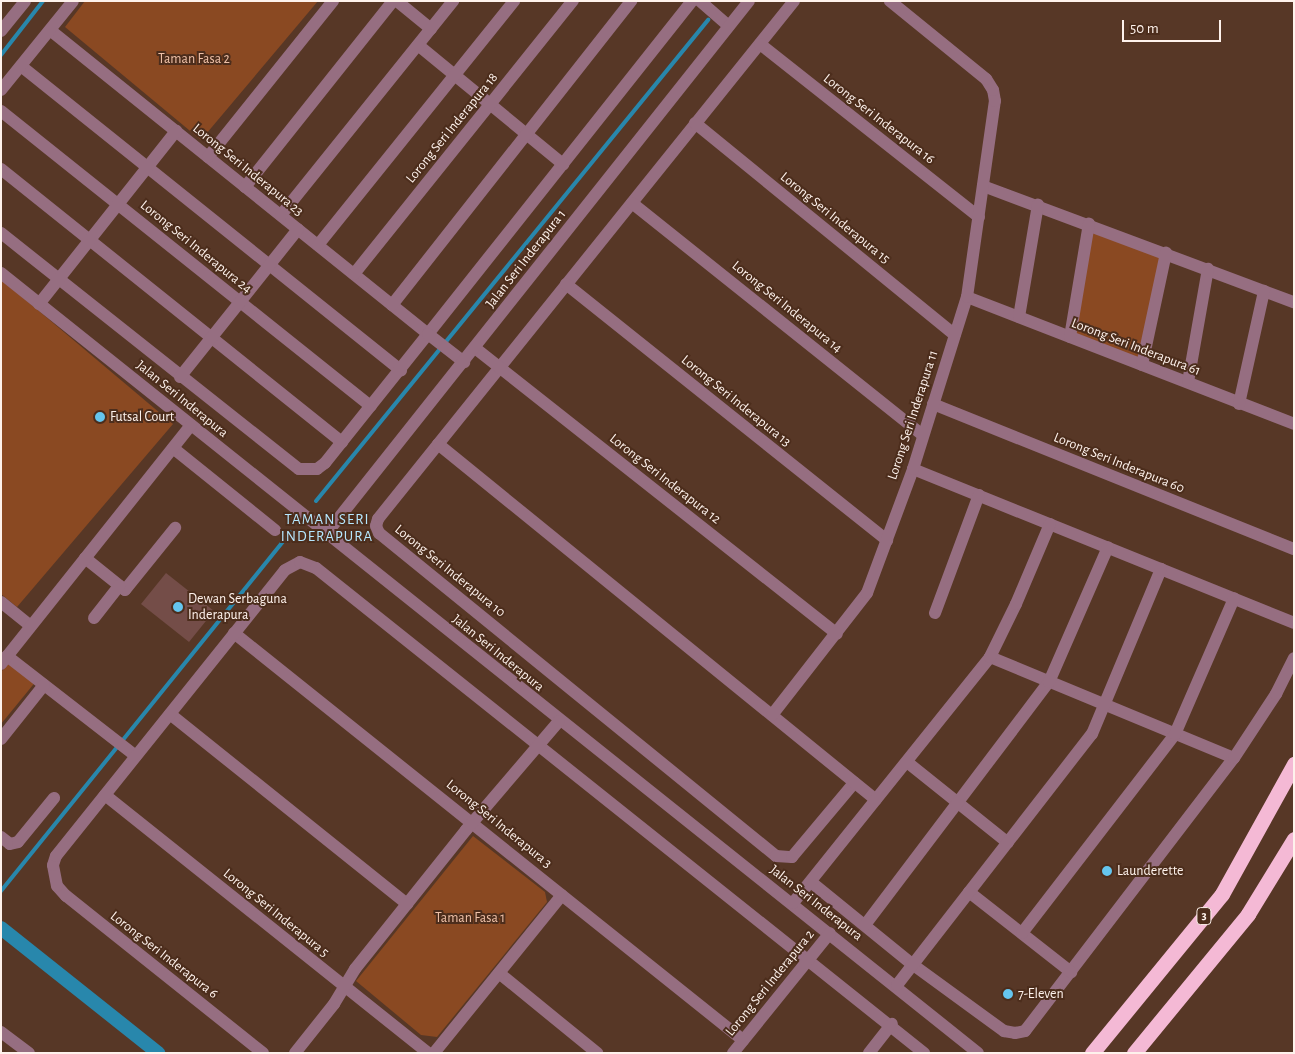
<!DOCTYPE html>
<html>
<head>
<meta charset="utf-8">
<style>
  body { margin:0 }
  #map { position:relative; width:1295px; height:1054px; overflow:hidden; background:#573726; font-family:"Alegreya Sans",sans-serif }
  div>[style] { position:absolute }
  [style*='--x'] { left:calc(var(--x)*1px); top:calc(var(--y)*1px); width:calc(var(--w)*1px); rotate:calc(var(--a)*1deg) }
  .green>* { inset:0; background:#8a4922 }
  .stream>* { height:4px; margin:-2px; padding:0 2px; transform-origin:2px; border-radius:2px; background:#2887ac }
  .canal>* { height:14px; margin:-7px; padding:0 7px; transform-origin:7px; border-radius:7px; background:#2887ac }
  .building>* { inset:0; background:#744d48 }
  .minor>* { height:12px; margin:-6px; padding:0 6px; transform-origin:6px; border-radius:6px; background:#966e81 }
  .highway>* { height:15px; margin:-7.5px; padding:0 7.5px; transform-origin:7.5px; border-radius:7.5px; background:#f4b9d5 }
  .dots>* { width:14px; height:14px; translate:-50% -50%; box-sizing:border-box; border:2px solid #4c2d1c; border-radius:50% }
  span { translate:-50% -50%; white-space:nowrap; text-align:center; line-height:1.15; -webkit-text-stroke:4px #4c2d1c; paint-order:stroke }
  .shield-label span { padding:1px 4px; background:#4c2d1c; border:1px solid; border-radius:4px; -webkit-text-stroke-width:0 }
  .shield-label { font-size:12px; color:#fef2ec; font-weight:700 }
  .park-label { font-size:14px; color:#efc1a8 }
  .street-label { font-size:14px; color:#fef2ec }
  .poi-label { font-size:14px; color:#fef2ec }
  .left { translate:0 -50%; text-align:left }
  .neighbourhood-label { font-size:15px; color:#b6e7fe; letter-spacing:1px }
  .frame { position:absolute; inset:0; border:2px solid #fef2ec; pointer-events:none }
  .scale { position:absolute; left:1122px; top:20px; width:99px; height:22px; box-sizing:border-box; border:2px solid #fef2ec; border-top:0; padding-left:6px; font-size:15px; line-height:18px; white-space:nowrap; color:#fef2ec; -webkit-text-stroke:4px #4c2d1c; paint-order:stroke }
</style>
</head>
<body>
<div id="map">
  <div class="green">
    <i style="clip-path:polygon(85px 1px,318px 1px,201px 140px,65px 27px)"></i>
    <i style="clip-path:polygon(1089px 224px,1166px 253px,1142px 365px,1070px 337px)"></i>
    <i style="clip-path:polygon(1px 279px,173px 424px,17px 607px,1px 594px)"></i>
    <i style="clip-path:polygon(13px 658px,37px 680px,1px 724px,1px 672px)"></i>
    <i style="clip-path:polygon(473px 836px,545px 892px,547px 902px,437px 1037px,421px 1035px,356px 981px)"></i>
  </div>
  <div class="stream">
    <i style="--x:1;--y:55;--w:68;--a:-52.1"></i>
    <i style="--x:316;--y:501;--w:621;--a:-50.82"></i>
    <i style="--x:1;--y:891;--w:461;--a:-51.1"></i>
  </div>
  <div class="canal">
    <i style="--x:1;--y:928;--w:201;--a:38.5"></i>
  </div>
  <div class="building">
    <i style="clip-path:polygon(166px 573px,214px 611px,189px 642px,141px 604px)"></i>
  </div>
  <div class="minor">
    <i style="--x:397;--y:1;--w:44;--a:39.5"></i>
    <i style="--x:700;--y:1;--w:38;--a:41"></i>
    <i style="--x:794;--y:1;--w:664;--a:128.77"></i>
    <i style="--x:378;--y:519;--w:7;--a:106"></i>
    <i style="--x:376;--y:526;--w:8;--a:67"></i>
    <i style="--x:379;--y:533;--w:512;--a:39.13"></i>
    <i style="--x:776;--y:856;--w:16;--a:4"></i>
    <i style="--x:792;--y:857;--w:97;--a:-50"></i>
    <i style="--x:50;--y:30;--w:485;--a:38.8"></i>
    <i style="--x:428;--y:334;--w:425;--a:-51.6"></i>
    <i style="--x:1;--y:31;--w:38;--a:-51"></i>
    <i style="--x:760;--y:44;--w:279;--a:38.3"></i>
    <i style="--x:418;--y:45;--w:188;--a:39.4"></i>
    <i style="--x:21;--y:66;--w:487;--a:38.7"></i>
    <i style="--x:1;--y:90;--w:114;--a:-51"></i>
    <i style="--x:1;--y:111;--w:473;--a:38.6"></i>
    <i style="--x:695;--y:123;--w:335;--a:39.2"></i>
    <i style="--x:208;--y:157;--w:200;--a:-51.3"></i>
    <i style="--x:1;--y:169;--w:437;--a:38.7"></i>
    <i style="--x:983;--y:186;--w:332;--a:20.5"></i>
    <i style="--x:245;--y:187;--w:238;--a:-51.5"></i>
    <i style="--x:632;--y:203;--w:372;--a:38.6"></i>
    <i style="--x:281;--y:215;--w:275;--a:-51.2"></i>
    <i style="--x:1;--y:233;--w:380;--a:38.4"></i>
    <i style="--x:299;--y:469;--w:18;--a:0"></i>
    <i style="--x:317;--y:469;--w:10;--a:-37"></i>
    <i style="--x:325;--y:463;--w:165;--a:-51.4"></i>
    <i style="--x:428;--y:334;--w:46;--a:37.9"></i>
    <i style="--x:318;--y:245;--w:313;--a:-51.2"></i>
    <i style="--x:1;--y:273;--w:1250;--a:38.6"></i>
    <i style="--x:354;--y:274;--w:350;--a:-51.3"></i>
    <i style="--x:566;--y:284;--w:411;--a:38.6"></i>
    <i style="--x:967;--y:297;--w:351;--a:21.2"></i>
    <i style="--x:39;--y:304;--w:221;--a:-51.6"></i>
    <i style="--x:392;--y:305;--w:387;--a:-51.8"></i>
    <i style="--x:1019;--y:317;--w:114;--a:-80.4"></i>
    <i style="--x:1070;--y:337;--w:115;--a:-80.5"></i>
    <i style="--x:475;--y:348;--w:461;--a:38.3"></i>
    <i style="--x:1142;--y:365;--w:115;--a:-77.9"></i>
    <i style="--x:180;--y:377;--w:189;--a:-51.4"></i>
    <i style="--x:1188;--y:382;--w:115;--a:-80"></i>
    <i style="--x:933;--y:404;--w:389;--a:21.9"></i>
    <i style="--x:1239;--y:404;--w:116;--a:-77.5"></i>
    <i style="--x:438;--y:444;--w:564;--a:39.1"></i>
    <i style="--x:173;--y:448;--w:131;--a:38.8"></i>
    <i style="--x:913;--y:469;--w:411;--a:22"></i>
    <i style="--x:326;--y:534;--w:680;--a:-51.56"></i>
    <i style="--x:85;--y:558;--w:51;--a:38.7"></i>
    <i style="--x:125;--y:590;--w:80;--a:-51.1"></i>
    <i style="--x:1;--y:602;--w:38;--a:39"></i>
    <i style="--x:935;--y:613;--w:126;--a:-69.6"></i>
    <i style="--x:94;--y:618;--w:41;--a:-52"></i>
    <i style="--x:234;--y:633;--w:652;--a:38.65"></i>
    <i style="--x:7;--y:656;--w:163;--a:37.8"></i>
    <i style="--x:990;--y:657;--w:264;--a:22.5"></i>
    <i style="--x:1;--y:664;--w:305;--a:-51.5"></i>
    <i style="--x:170;--y:714;--w:304;--a:38.7"></i>
    <i style="--x:772;--y:715;--w:155;--a:-52.1"></i>
    <i style="--x:867;--y:593;--w:132;--a:-69.6"></i>
    <i style="--x:913;--y:469;--w:180;--a:-72.6"></i>
    <i style="--x:967;--y:297;--w:198;--a:-81.9"></i>
    <i style="--x:995;--y:101;--w:11;--a:-100"></i>
    <i style="--x:993;--y:90;--w:13;--a:-122"></i>
    <i style="--x:986;--y:79;--w:124;--a:-140.9"></i>
    <i style="--x:1;--y:739;--w:69;--a:-51.5"></i>
    <i style="--x:907;--y:762;--w:129;--a:38.7"></i>
    <i style="--x:105;--y:795;--w:413;--a:38.6"></i>
    <i style="--x:1;--y:837;--w:11;--a:38"></i>
    <i style="--x:10;--y:844;--w:8;--a:-14"></i>
    <i style="--x:18;--y:842;--w:57;--a:-50.7"></i>
    <i style="--x:811;--y:882;--w:130;--a:39.1"></i>
    <i style="--x:912;--y:964;--w:114;--a:36.1"></i>
    <i style="--x:1004;--y:1031;--w:11;--a:10"></i>
    <i style="--x:1015;--y:1033;--w:10;--a:-11"></i>
    <i style="--x:1025;--y:1031;--w:344;--a:-52.6"></i>
    <i style="--x:1234;--y:758;--w:77;--a:-56.7"></i>
    <i style="--x:1276;--y:694;--w:40;--a:-63.4"></i>
    <i style="--x:969;--y:892;--w:130;--a:38.1"></i>
    <i style="--x:793;--y:903;--w:315;--a:-51.3"></i>
    <i style="--x:990;--y:657;--w:59;--a:-63.9"></i>
    <i style="--x:1016;--y:604;--w:87;--a:-67"></i>
    <i style="--x:865;--y:925;--w:305;--a:-52.9"></i>
    <i style="--x:1049;--y:682;--w:147;--a:-66.4"></i>
    <i style="--x:1022;--y:933;--w:251;--a:-52.4"></i>
    <i style="--x:1175;--y:734;--w:148;--a:-66.5"></i>
    <i style="--x:499;--y:973;--w:127;--a:39.2"></i>
    <i style="--x:897;--y:985;--w:318;--a:-52.2"></i>
    <i style="--x:1092;--y:734;--w:179;--a:-67.3"></i>
    <i style="--x:1;--y:1032;--w:35;--a:37"></i>
    <i style="--x:263;--y:1053;--w:252;--a:-141.4"></i>
    <i style="--x:66;--y:896;--w:13;--a:-132"></i>
    <i style="--x:57;--y:886;--w:21;--a:-101"></i>
    <i style="--x:53;--y:865;--w:9;--a:-72"></i>
    <i style="--x:56;--y:856;--w:366;--a:-51.3"></i>
    <i style="--x:285;--y:570;--w:17;--a:-28"></i>
    <i style="--x:300;--y:562;--w:17;--a:21"></i>
    <i style="--x:316;--y:568;--w:778;--a:38.58"></i>
    <i style="--x:295;--y:1053;--w:63;--a:-51.5"></i>
    <i style="--x:334;--y:1004;--w:41;--a:-59"></i>
    <i style="--x:355;--y:969;--w:178;--a:-51.4"></i>
    <i style="--x:466;--y:830;--w:143;--a:-49.5"></i>
    <i style="--x:434;--y:1053;--w:203;--a:-51"></i>
    <i style="--x:733;--y:1053;--w:154;--a:-51.1"></i>
    <i style="--x:869;--y:1053;--w:37;--a:-52"></i>
  </div>
  <div class="highway">
    <i style="--x:1092;--y:1053;--w:205;--a:-50.7"></i>
    <i style="--x:1222;--y:894;--w:149;--a:-61"></i>
    <i style="--x:1134;--y:1053;--w:180;--a:-50.6"></i>
    <i style="--x:1248;--y:914;--w:88;--a:-58.5"></i>
  </div>
  <div class="dots">
    <i style="left:100px;top:417px;background:#65c5ee"></i>
    <i style="left:178px;top:607px;background:#65c5ee"></i>
    <i style="left:1107px;top:871px;background:#65c5ee"></i>
    <i style="left:1008px;top:994px;background:#65c5ee"></i>
  </div>
  <div class="shield-label">
    <span style="left:1204px;top:916px">3</span>
  </div>
  <div class="park-label">
    <span style="left:194px;top:59px">Taman Fasa 2</span>
    <span style="left:470px;top:918px">Taman Fasa 1</span>
  </div>
  <div class="street-label">
    <span style="left:879px;top:119px;rotate:38deg">Lorong Seri Inderapura 16</span>
    <span style="left:452px;top:128px;rotate:-51deg">Lorong Seri Inderapura 18</span>
    <span style="left:248px;top:170px;rotate:39deg">Lorong Seri Inderapura 23</span>
    <span style="left:835px;top:218px;rotate:39deg">Lorong Seri Inderapura 15</span>
    <span style="left:196px;top:247px;rotate:39deg">Lorong Seri Inderapura 24</span>
    <span style="left:526px;top:259px;rotate:-52deg">Jalan Seri Inderapura 1</span>
    <span style="left:787px;top:307px;rotate:39deg">Lorong Seri Inderapura 14</span>
    <span style="left:1136px;top:347px;rotate:21deg">Lorong Seri Inderapura 61</span>
    <span style="left:182px;top:399px;rotate:39deg">Jalan Seri Inderapura</span>
    <span style="left:736px;top:401px;rotate:39deg">Lorong Seri Inderapura 13</span>
    <span style="left:913px;top:415px;rotate:-72deg">Lorong Seri Inderapura 11</span>
    <span style="left:1119px;top:463px;rotate:22deg">Lorong Seri Inderapura 60</span>
    <span style="left:665px;top:479px;rotate:38deg">Lorong Seri Inderapura 12</span>
    <span style="left:450px;top:571px;rotate:39deg">Lorong Seri Inderapura 10</span>
    <span style="left:498px;top:653px;rotate:39deg">Jalan Seri Inderapura</span>
    <span style="left:499px;top:824px;rotate:39deg">Lorong Seri Inderapura 3</span>
    <span style="left:816px;top:903px;rotate:38deg">Jalan Seri Inderapura</span>
    <span style="left:276px;top:913px;rotate:39deg">Lorong Seri Inderapura 5</span>
    <span style="left:164px;top:955px;rotate:38deg">Lorong Seri Inderapura 6</span>
    <span style="left:770px;top:983px;rotate:-51deg">Lorong Seri Inderapura 2</span>
  </div>
  <div class="poi-label">
    <span class="left" style="left:110px;top:417px">Futsal Court</span>
    <span class="left" style="left:188px;top:607px">Dewan Serbaguna<br>Inderapura</span>
    <span class="left" style="left:1117px;top:871px">Launderette</span>
    <span class="left" style="left:1018px;top:994px">7-Eleven</span>
  </div>
  <div class="neighbourhood-label">
    <span style="left:327px;top:528px">TAMAN SERI<br>INDERAPURA</span>
  </div>
  <div class="frame"></div>
  <div class="scale">50 m</div>
</div>
</body>
</html>
